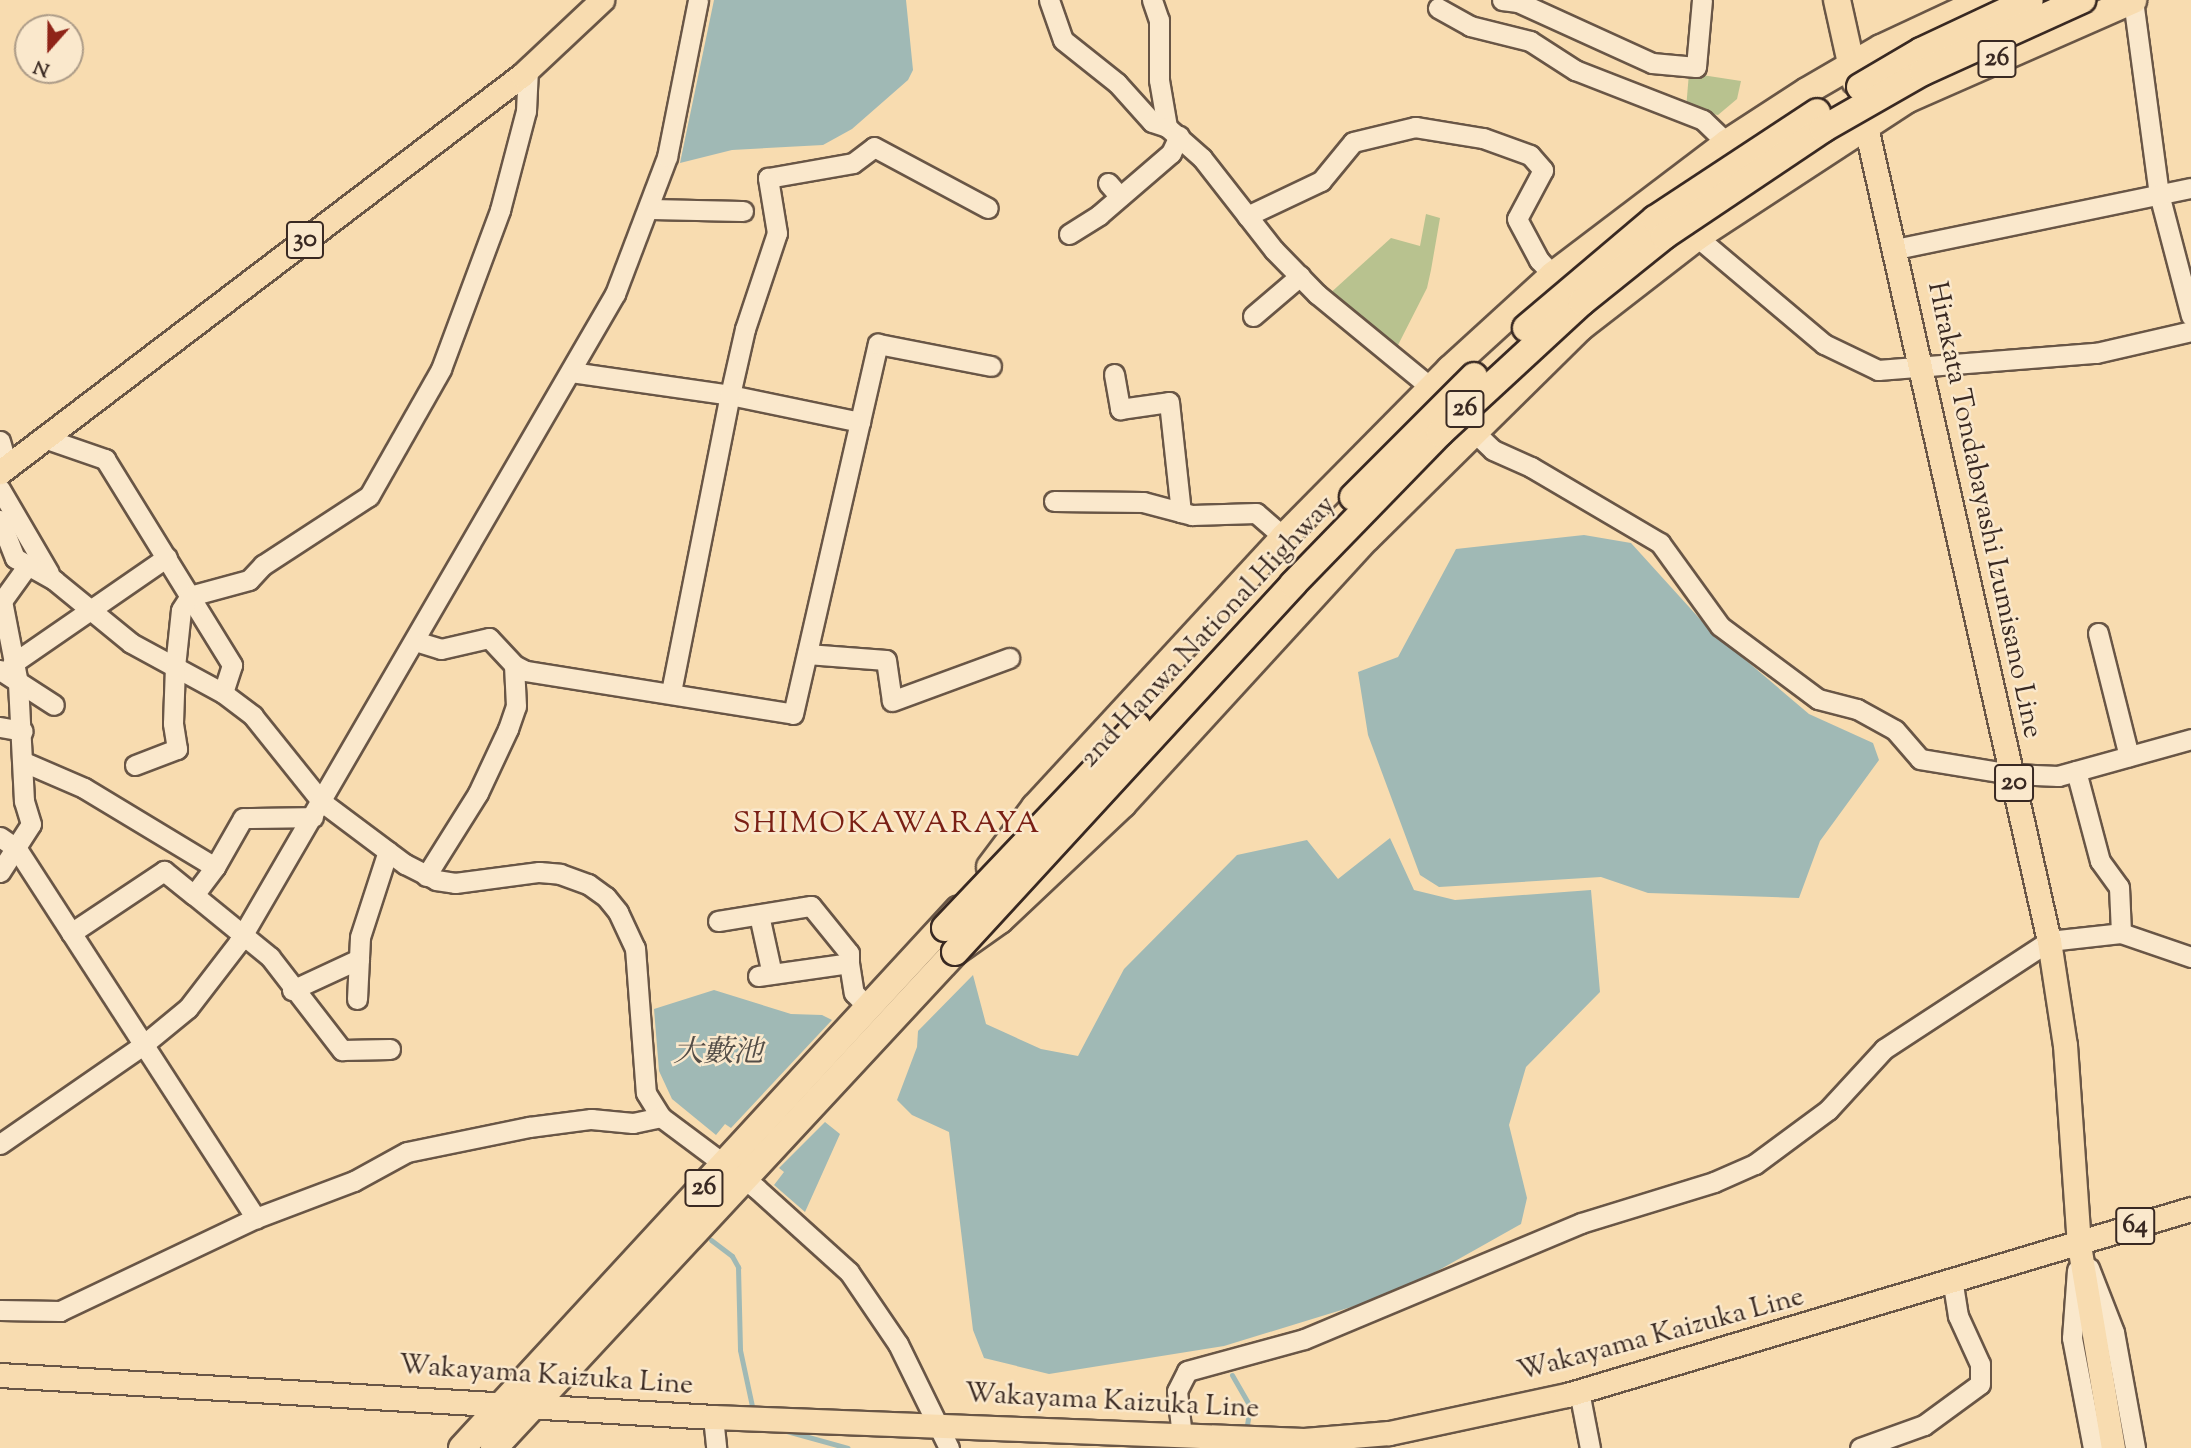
<!DOCTYPE html>
<html>
<head>
<meta charset="utf-8">
<style>
  body { margin:0 }
  #map { position:relative; width:2191px; height:1448px; overflow:hidden; background:#f8dcb0; font-family:"Sorts Mill Goudy","Noto Serif JP",serif }
  div>[style] { position:absolute }
  [style*='--x'] { left:calc(var(--x)*1px); top:calc(var(--y)*1px); width:calc(var(--w)*1px); rotate:calc(var(--a)*1deg) }
  .green>* { inset:0; background:#b8c28f }
  .water>* { inset:0; background:#a0b9b5 }
  .stream>* { height:5px; margin:-2.5px; padding:0 2.5px; transform-origin:2.5px; border-radius:2.5px; background:#a0b9b5 }
  .roads { filter:drop-shadow(2px 0 #695646) drop-shadow(-2px 0 #695646) drop-shadow(0 2px #695646) drop-shadow(0 -2px #695646) }
  .minor>* { height:19px; margin:-9.5px; padding:0 9.5px; transform-origin:9.5px; border-radius:9.5px; background:#fae8cc }
  .major>* { height:23px; margin:-11.5px; padding:0 11.5px; transform-origin:11.5px; border-radius:11.5px; background:#f8dcb0 }
  .highway>* { height:26px; margin:-13px; padding:0 13px; transform-origin:13px; border-radius:13px; background:#f8dcb0 }
  .bridges { filter:drop-shadow(2px 0 #392922) drop-shadow(-2px 0 #392922) drop-shadow(0 2px #392922) drop-shadow(0 -2px #392922) }
  .highway-bridge>* { height:26px; margin:-13px; padding:0 13px; transform-origin:13px; border-radius:13px; background:#f8dcb0 }
  span { translate:-50% -50%; white-space:nowrap; text-align:center; line-height:1.15; -webkit-text-stroke:5px #fae8cc; paint-order:stroke }
  .shield-label span { padding:2px 5px; background:#fae8cc; border:2px solid; border-radius:5px; -webkit-text-stroke-width:0 }
  .shield-label { font-size:26px; color:#392922; font-weight:700 }
  .street-label { font-size:28px; color:#392922 }
  .neighbourhood-label { font-size:30px; color:#7a1f14; letter-spacing:2px }
  .water-label { font-size:30px; color:#534d47; font-style:italic }
  .north { position:absolute; left:14px; top:14px; width:70px; height:70px; box-sizing:border-box; background:#fae8cc; border:2px solid #ad9c88; border-radius:50%; rotate:201deg; font-size:19px; font-weight:700; line-height:28px; text-align:center; color:#392922 }
  .north::after { content:''; display:block; margin:auto; width:24px; height:32px; background:#8f2418; clip-path:polygon(50% 0,100% 100%,50% 72%,0 100%) }
</style>
</head>
<body>
<div id="map">
  <div class="green">
    <i style="clip-path:polygon(1689px 73px,1741px 81px,1737px 99px,1718px 115px,1686px 109px)"></i>
    <i style="clip-path:polygon(1426px 214px,1440px 218px,1431px 270px,1427px 288px,1396px 349px,1327px 296px,1391px 238px,1420px 246px)"></i>
  </div>
  <div class="water">
    <i style="clip-path:polygon(714px 0,906px 0,913px 70px,908px 80px,852px 129px,823px 145px,732px 150px,680px 163px)"></i>
    <i style="clip-path:polygon(1584px 535px,1631px 543px,1709px 629px,1809px 714px,1873px 743px,1879px 760px,1820px 841px,1799px 898px,1648px 893px,1601px 877px,1439px 887px,1420px 875px,1368px 735px,1358px 672px,1398px 657px,1456px 549px)"></i>
    <i style="clip-path:polygon(1390px 838px,1414px 890px,1455px 900px,1591px 890px,1600px 992px,1526px 1067px,1509px 1125px,1527px 1198px,1521px 1224px,1400px 1292px,1224px 1346px,1049px 1374px,984px 1358px,973px 1330px,949px 1132px,912px 1115px,897px 1100px,917px 1047px,918px 1031px,973px 975px,986px 1024px,1041px 1049px,1078px 1056px,1124px 969px,1237px 855px,1307px 840px,1338px 879px)"></i>
    <i style="clip-path:polygon(714px 990px,791px 1014px,822px 1015px,832px 1020px,731px 1128px,725px 1124px,716px 1135px,672px 1099px,659px 1071px,654px 1009px)"></i>
    <i style="clip-path:polygon(825px 1122px,840px 1134px,805px 1212px,774px 1185px,784px 1172px,779px 1168px)"></i>
  </div>
  <div class="stream">
    <i style="--x:711;--y:1240;--w:26;--a:37"></i>
    <i style="--x:732;--y:1256;--w:13;--a:61"></i>
    <i style="--x:738;--y:1267;--w:83;--a:88.6"></i>
    <i style="--x:740;--y:1350;--w:57;--a:77.9"></i>
    <i style="--x:1232;--y:1375;--w:36;--a:60"></i>
    <i style="--x:1250;--y:1406;--w:20;--a:99"></i>
    <i style="--x:783;--y:1430;--w:67;--a:15.5"></i>
  </div>
  <div class="roads">
    <div class="minor">
      <i style="--x:1049;--y:0;--w:42;--a:70.7"></i>
      <i style="--x:1063;--y:40;--w:69;--a:38.5"></i>
      <i style="--x:1117;--y:83;--w:52;--a:48.1"></i>
      <i style="--x:1152;--y:122;--w:16;--a:18"></i>
      <i style="--x:1152;--y:0;--w:21;--a:71"></i>
      <i style="--x:1159;--y:20;--w:60;--a:90"></i>
      <i style="--x:1159;--y:80;--w:48;--a:80.3"></i>
      <i style="--x:1167;--y:127;--w:47;--a:41.5"></i>
      <i style="--x:1202;--y:158;--w:117;--a:52"></i>
      <i style="--x:1274;--y:250;--w:62;--a:45.7"></i>
      <i style="--x:1317;--y:294;--w:161;--a:39.4"></i>
      <i style="--x:1502;--y:0;--w:16;--a:7"></i>
      <i style="--x:1518;--y:2;--w:147;--a:24.5"></i>
      <i style="--x:1652;--y:63;--w:44;--a:5.2"></i>
      <i style="--x:1696;--y:67;--w:67;--a:-84.9"></i>
      <i style="--x:2133;--y:0;--w:196;--a:82.4"></i>
      <i style="--x:2159;--y:194;--w:126;--a:75.3"></i>
      <i style="--x:1438;--y:8;--w:37;--a:29"></i>
      <i style="--x:1470;--y:26;--w:62;--a:14"></i>
      <i style="--x:1530;--y:41;--w:54;--a:32.8"></i>
      <i style="--x:1575;--y:70;--w:137;--a:21.3"></i>
      <i style="--x:1703;--y:120;--w:33;--a:44"></i>
      <i style="--x:1108;--y:183;--w:18;--a:49"></i>
      <i style="--x:650;--y:209;--w:93;--a:1.2"></i>
      <i style="--x:1247;--y:216;--w:82;--a:-25.3"></i>
      <i style="--x:1321;--y:181;--w:50;--a:-50.6"></i>
      <i style="--x:1353;--y:142;--w:64;--a:-13.6"></i>
      <i style="--x:1415;--y:127;--w:69;--a:9.2"></i>
      <i style="--x:1483;--y:138;--w:50;--a:19.9"></i>
      <i style="--x:1530;--y:155;--w:20;--a:49"></i>
      <i style="--x:1543;--y:170;--w:55;--a:118"></i>
      <i style="--x:1517;--y:219;--w:47;--a:61.8"></i>
      <i style="--x:1539;--y:260;--w:21;--a:47"></i>
      <i style="--x:1069;--y:234;--w:36;--a:-32"></i>
      <i style="--x:1099;--y:215;--w:95;--a:-40.7"></i>
      <i style="--x:1171;--y:153;--w:19;--a:-65"></i>
      <i style="--x:1697;--y:237;--w:166;--a:40.1"></i>
      <i style="--x:1824;--y:344;--w:60;--a:25.7"></i>
      <i style="--x:1878;--y:370;--w:219;--a:-4.5"></i>
      <i style="--x:2096;--y:353;--w:98;--a:-13"></i>
      <i style="--x:1896;--y:249;--w:301;--a:-11.7"></i>
      <i style="--x:1253;--y:316;--w:62;--a:-40.4"></i>
      <i style="--x:571;--y:372;--w:161;--a:8.2"></i>
      <i style="--x:730;--y:395;--w:133;--a:11.7"></i>
      <i style="--x:1114;--y:374;--w:36;--a:80"></i>
      <i style="--x:1120;--y:409;--w:49;--a:-8.1"></i>
      <i style="--x:1169;--y:402;--w:111;--a:83.8"></i>
      <i style="--x:1466;--y:424;--w:37;--a:44"></i>
      <i style="--x:1493;--y:450;--w:42;--a:24.1"></i>
      <i style="--x:1531;--y:467;--w:150;--a:30.5"></i>
      <i style="--x:1660;--y:543;--w:102;--a:54.1"></i>
      <i style="--x:1720;--y:626;--w:122;--a:36.7"></i>
      <i style="--x:1818;--y:699;--w:40;--a:14.4"></i>
      <i style="--x:1857;--y:709;--w:43;--a:28.9"></i>
      <i style="--x:1895;--y:730;--w:38;--a:49"></i>
      <i style="--x:1920;--y:759;--w:93;--a:9.3"></i>
      <i style="--x:2012;--y:774;--w:46;--a:2.5"></i>
      <i style="--x:2058;--y:776;--w:138;--a:-15.5"></i>
      <i style="--x:44;--y:438;--w:65;--a:19"></i>
      <i style="--x:105;--y:459;--w:242;--a:58.3"></i>
      <i style="--x:232;--y:665;--w:29;--a:108"></i>
      <i style="--x:0;--y:441;--w:26;--a:74"></i>
      <i style="--x:0;--y:489;--w:97;--a:59.7"></i>
      <i style="--x:1054;--y:501;--w:89;--a:0.6"></i>
      <i style="--x:1143;--y:502;--w:51;--a:14.9"></i>
      <i style="--x:1192;--y:515;--w:64;--a:-1.8"></i>
      <i style="--x:1256;--y:513;--w:37;--a:41"></i>
      <i style="--x:0;--y:520;--w:41;--a:68.5"></i>
      <i style="--x:15;--y:558;--w:45;--a:29.4"></i>
      <i style="--x:54;--y:580;--w:99;--a:39.3"></i>
      <i style="--x:131;--y:643;--w:105;--a:28.5"></i>
      <i style="--x:223;--y:693;--w:38;--a:37"></i>
      <i style="--x:253;--y:716;--w:110;--a:51.3"></i>
      <i style="--x:322;--y:802;--w:104;--a:36.8"></i>
      <i style="--x:405;--y:864;--w:35;--a:27"></i>
      <i style="--x:436;--y:880;--w:19;--a:9"></i>
      <i style="--x:455;--y:883;--w:85;--a:-7.5"></i>
      <i style="--x:539;--y:872;--w:21;--a:5"></i>
      <i style="--x:560;--y:874;--w:30;--a:20"></i>
      <i style="--x:588;--y:884;--w:22;--a:36"></i>
      <i style="--x:606;--y:897;--w:19;--a:51"></i>
      <i style="--x:618;--y:912;--w:40;--a:65"></i>
      <i style="--x:635;--y:948;--w:145;--a:85.7"></i>
      <i style="--x:646;--y:1093;--w:28;--a:58"></i>
      <i style="--x:661;--y:1117;--w:119;--a:36.8"></i>
      <i style="--x:756;--y:1188;--w:125;--a:42.1"></i>
      <i style="--x:849;--y:1272;--w:87;--a:55.8"></i>
      <i style="--x:898;--y:1344;--w:116;--a:63.9"></i>
      <i style="--x:2098;--y:633;--w:127;--a:75.9"></i>
      <i style="--x:415;--y:641;--w:27;--a:17"></i>
      <i style="--x:441;--y:649;--w:49;--a:-12.9"></i>
      <i style="--x:489;--y:638;--w:37;--a:47"></i>
      <i style="--x:514;--y:665;--w:13;--a:27"></i>
      <i style="--x:526;--y:671;--w:270;--a:9.1"></i>
      <i style="--x:793;--y:714;--w:380;--a:-77.1"></i>
      <i style="--x:878;--y:344;--w:115;--a:11"></i>
      <i style="--x:807;--y:654;--w:79;--a:4.3"></i>
      <i style="--x:886;--y:660;--w:41;--a:81.7"></i>
      <i style="--x:892;--y:701;--w:125;--a:-20.2"></i>
      <i style="--x:12;--y:664;--w:188;--a:-34.6"></i>
      <i style="--x:0;--y:670;--w:64;--a:32.9"></i>
      <i style="--x:671;--y:692;--w:303;--a:-78.8"></i>
      <i style="--x:730;--y:395;--w:68;--a:-77.2"></i>
      <i style="--x:745;--y:329;--w:101;--a:-71.6"></i>
      <i style="--x:777;--y:233;--w:56;--a:-99.3"></i>
      <i style="--x:768;--y:178;--w:86;--a:-10"></i>
      <i style="--x:853;--y:163;--w:26;--a:-37"></i>
      <i style="--x:874;--y:147;--w:129;--a:28.2"></i>
      <i style="--x:0;--y:727;--w:23;--a:10"></i>
      <i style="--x:24;--y:762;--w:65;--a:23.4"></i>
      <i style="--x:84;--y:788;--w:153;--a:31.1"></i>
      <i style="--x:215;--y:867;--w:35;--a:127"></i>
      <i style="--x:194;--y:895;--w:98;--a:39.2"></i>
      <i style="--x:270;--y:957;--w:118;--a:52.3"></i>
      <i style="--x:342;--y:1050;--w:48;--a:-1.2"></i>
      <i style="--x:135;--y:765;--w:45;--a:-20.9"></i>
      <i style="--x:177;--y:749;--w:26;--a:-99"></i>
      <i style="--x:173;--y:723;--w:56;--a:-88"></i>
      <i style="--x:175;--y:667;--w:57;--a:-84"></i>
      <i style="--x:181;--y:610;--w:17;--a:-57"></i>
      <i style="--x:190;--y:596;--w:61;--a:-15.2"></i>
      <i style="--x:249;--y:580;--w:21;--a:-47"></i>
      <i style="--x:263;--y:565;--w:126;--a:-33.1"></i>
      <i style="--x:369;--y:496;--w:146;--a:-60.4"></i>
      <i style="--x:441;--y:369;--w:170;--a:-69.6"></i>
      <i style="--x:500;--y:210;--w:102;--a:-75.3"></i>
      <i style="--x:526;--y:111;--w:42;--a:-87.3"></i>
      <i style="--x:2076;--y:771;--w:93;--a:75.1"></i>
      <i style="--x:2100;--y:861;--w:32;--a:54"></i>
      <i style="--x:2119;--y:887;--w:46;--a:87.5"></i>
      <i style="--x:0;--y:837;--w:21;--a:35"></i>
      <i style="--x:17;--y:849;--w:440;--a:57.1"></i>
      <i style="--x:215;--y:867;--w:56;--a:-60.3"></i>
      <i style="--x:243;--y:818;--w:70;--a:-0.8"></i>
      <i style="--x:0;--y:872;--w:57;--a:-57.1"></i>
      <i style="--x:31;--y:824;--w:24;--a:-107"></i>
      <i style="--x:24;--y:801;--w:118;--a:-92.9"></i>
      <i style="--x:18;--y:683;--w:84;--a:-101"></i>
      <i style="--x:2;--y:601;--w:44;--a:-54.2"></i>
      <i style="--x:426;--y:876;--w:98;--a:-57.9"></i>
      <i style="--x:478;--y:793;--w:71;--a:-64.9"></i>
      <i style="--x:508;--y:729;--w:24;--a:-71"></i>
      <i style="--x:516;--y:706;--w:41;--a:-92.8"></i>
      <i style="--x:759;--y:915;--w:60;--a:77.6"></i>
      <i style="--x:718;--y:921;--w:94;--a:-9.2"></i>
      <i style="--x:811;--y:906;--w:60;--a:51"></i>
      <i style="--x:849;--y:953;--w:10;--a:90"></i>
      <i style="--x:71;--y:933;--w:112;--a:-33.7"></i>
      <i style="--x:164;--y:871;--w:38;--a:39"></i>
      <i style="--x:758;--y:976;--w:92;--a:-8.1"></i>
      <i style="--x:849;--y:963;--w:30;--a:81"></i>
      <i style="--x:854;--y:993;--w:20;--a:45"></i>
      <i style="--x:292;--y:990;--w:74;--a:-24.8"></i>
      <i style="--x:357;--y:999;--w:62;--a:-87.2"></i>
      <i style="--x:360;--y:937;--w:90;--a:-72"></i>
      <i style="--x:0;--y:1144;--w:174;--a:-34.7"></i>
      <i style="--x:143;--y:1045;--w:58;--a:-39.4"></i>
      <i style="--x:188;--y:1008;--w:82;--a:-52.4"></i>
      <i style="--x:238;--y:943;--w:751;--a:-59.85"></i>
      <i style="--x:615;--y:294;--w:147;--a:-69.2"></i>
      <i style="--x:667;--y:157;--w:160;--a:-78.8"></i>
      <i style="--x:2089;--y:1268;--w:69;--a:68.7"></i>
      <i style="--x:2114;--y:1332;--w:118;--a:79.7"></i>
      <i style="--x:2077;--y:1270;--w:68;--a:94.2"></i>
      <i style="--x:2072;--y:1338;--w:112;--a:79.2"></i>
      <i style="--x:0;--y:1310;--w:60;--a:1"></i>
      <i style="--x:60;--y:1311;--w:217;--a:-25.4"></i>
      <i style="--x:256;--y:1218;--w:105;--a:-20.7"></i>
      <i style="--x:354;--y:1181;--w:60;--a:-28.7"></i>
      <i style="--x:407;--y:1152;--w:125;--a:-11.6"></i>
      <i style="--x:529;--y:1127;--w:63;--a:-7.4"></i>
      <i style="--x:591;--y:1119;--w:42;--a:5.4"></i>
      <i style="--x:633;--y:1123;--w:29;--a:-12"></i>
      <i style="--x:1579;--y:1391;--w:58;--a:79.1"></i>
      <i style="--x:713;--y:1417;--w:31;--a:84"></i>
      <i style="--x:1182;--y:1437;--w:46;--a:-96.2"></i>
      <i style="--x:1177;--y:1391;--w:22;--a:-63"></i>
      <i style="--x:1187;--y:1371;--w:121;--a:-15.3"></i>
      <i style="--x:1304;--y:1339;--w:300;--a:-22.7"></i>
      <i style="--x:1581;--y:1223;--w:139;--a:-17.1"></i>
      <i style="--x:1714;--y:1182;--w:45;--a:-23.7"></i>
      <i style="--x:1755;--y:1164;--w:91;--a:-36.5"></i>
      <i style="--x:1828;--y:1110;--w:83;--a:-47.4"></i>
      <i style="--x:1884;--y:1049;--w:197;--a:-33.2"></i>
      <i style="--x:2049;--y:941;--w:72;--a:-6.3"></i>
      <i style="--x:2121;--y:933;--w:74;--a:18.9"></i>
      <i style="--x:1860;--y:1448;--w:68;--a:-19.8"></i>
      <i style="--x:1924;--y:1425;--w:69;--a:-36.2"></i>
      <i style="--x:1980;--y:1384;--w:20;--a:-90"></i>
      <i style="--x:1980;--y:1364;--w:53;--a:-114.6"></i>
      <i style="--x:1958;--y:1316;--w:33;--a:-99"></i>
    </div>
    <div class="major">
      <i style="--x:1866;--y:127;--w:834;--a:77.33"></i>
      <i style="--x:2049;--y:941;--w:105;--a:81.3"></i>
      <i style="--x:2065;--y:1045;--w:200;--a:86"></i>
      <i style="--x:2079;--y:1245;--w:206;--a:80.5"></i>
      <i style="--x:0;--y:472;--w:656;--a:-37.25"></i>
      <i style="--x:522;--y:75;--w:110;--a:-43.2"></i>
      <i style="--x:0;--y:1375;--w:714;--a:3.37"></i>
      <i style="--x:713;--y:1417;--w:591;--a:2.23"></i>
      <i style="--x:1304;--y:1440;--w:85;--a:-4.7"></i>
      <i style="--x:1389;--y:1433;--w:182;--a:-12.1"></i>
      <i style="--x:1567;--y:1395;--w:651;--a:-16.6"></i>
    </div>
    <div class="highway">
      <i style="--x:1837;--y:0;--w:83;--a:77.5"></i>
      <i style="--x:990;--y:867;--w:75;--a:-53.1"></i>
      <i style="--x:1035;--y:807;--w:367;--a:-47.3"></i>
      <i style="--x:1284;--y:537;--w:236;--a:-45.3"></i>
      <i style="--x:1450;--y:369;--w:139;--a:-42.4"></i>
      <i style="--x:1553;--y:275;--w:218;--a:-37.2"></i>
      <i style="--x:1727;--y:143;--w:95;--a:-33"></i>
      <i style="--x:1807;--y:91;--w:86;--a:-30.2"></i>
      <i style="--x:1881;--y:48;--w:114;--a:-25"></i>
      <i style="--x:462;--y:1448;--w:733;--a:-47.32"></i>
      <i style="--x:494;--y:1448;--w:677;--a:-47.09"></i>
      <i style="--x:955;--y:952;--w:55;--a:-35.4"></i>
      <i style="--x:1000;--y:920;--w:169;--a:-43.3"></i>
      <i style="--x:1123;--y:804;--w:361;--a:-47.5"></i>
      <i style="--x:1367;--y:538;--w:301;--a:-44.6"></i>
      <i style="--x:1581;--y:327;--w:147;--a:-37.8"></i>
      <i style="--x:1697;--y:237;--w:252;--a:-33.2"></i>
      <i style="--x:1908;--y:99;--w:246;--a:-23.7"></i>
    </div>
  </div>
  <div class="bridges">
    <div class="highway-bridge">
      <i style="--x:1860;--y:87;--w:71;--a:-30.5"></i>
      <i style="--x:1921;--y:51;--w:120;--a:-25.1"></i>
      <i style="--x:1526;--y:328;--w:169;--a:-40.2"></i>
      <i style="--x:1655;--y:219;--w:194;--a:-33.4"></i>
      <i style="--x:1353;--y:497;--w:171;--a:-45"></i>
      <i style="--x:945;--y:928;--w:279;--a:-46.5"></i>
      <i style="--x:955;--y:952;--w:500;--a:-47.4"></i>
      <i style="--x:1293;--y:584;--w:211;--a:-45.8"></i>
      <i style="--x:1440;--y:433;--w:193;--a:-42.7"></i>
      <i style="--x:1582;--y:302;--w:105;--a:-38.8"></i>
      <i style="--x:1664;--y:236;--w:192;--a:-33.9"></i>
      <i style="--x:1823;--y:129;--w:115;--a:-29.7"></i>
      <i style="--x:1923;--y:72;--w:175;--a:-24.4"></i>
    </div>
  </div>
  <div class="shield-label">
    <span style="left:1997px;top:59px">26</span>
    <span style="left:305px;top:240px">30</span>
    <span style="left:1465px;top:409px">26</span>
    <span style="left:2014px;top:783px">20</span>
    <span style="left:704px;top:1188px">26</span>
    <span style="left:2135px;top:1226px">64</span>
  </div>
  <div class="street-label">
    <span style="left:1984px;top:510px;rotate:78deg">Hirakata Tondabayashi Izumisano Line</span>
    <span style="left:1208px;top:632px;rotate:-47deg">2nd Hanwa National Highway</span>
    <span style="left:1661px;top:1335px;rotate:-15deg">Wakayama Kaizuka Line</span>
    <span style="left:546px;top:1376px;rotate:4deg">Wakayama Kaizuka Line</span>
    <span style="left:1112px;top:1402px;rotate:3deg">Wakayama Kaizuka Line</span>
  </div>
  <div class="neighbourhood-label">
    <span style="left:887px;top:825px">SHIMOKAWARAYA</span>
  </div>
  <div class="water-label">
    <span style="left:718px;top:1054px">大藪池</span>
  </div>
  <div class="north">N</div>
</div>
</body>
</html>
